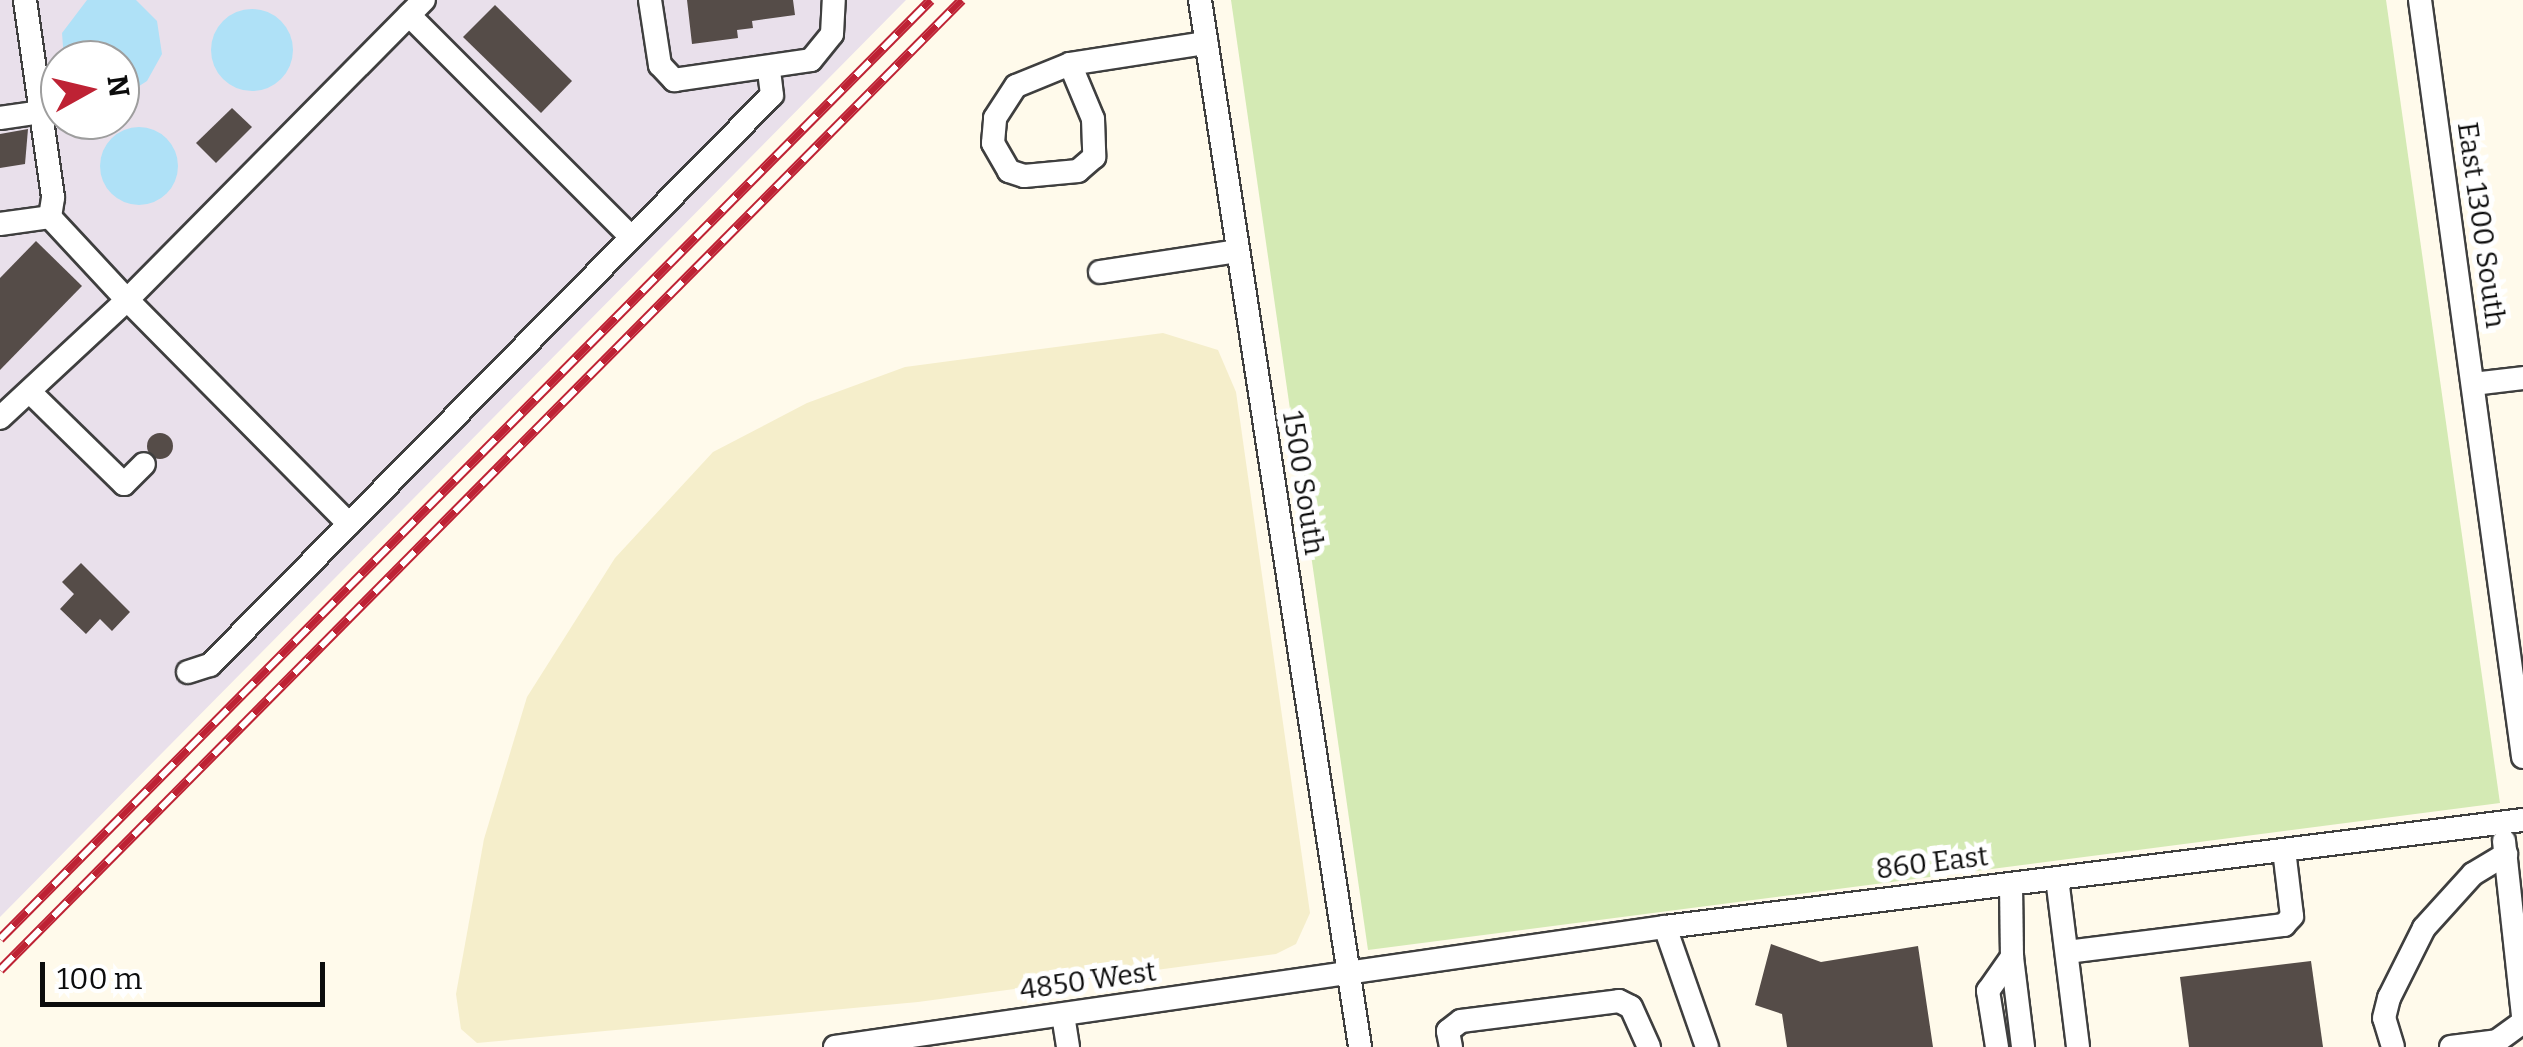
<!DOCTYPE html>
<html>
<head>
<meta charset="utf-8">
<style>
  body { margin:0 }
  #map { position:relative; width:2523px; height:1047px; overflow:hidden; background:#fffaeb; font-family:Bitter,serif }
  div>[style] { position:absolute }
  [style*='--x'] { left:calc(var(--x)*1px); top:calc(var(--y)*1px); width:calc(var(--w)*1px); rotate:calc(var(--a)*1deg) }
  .industrial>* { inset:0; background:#e9e0eb }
  .farmland>* { inset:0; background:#f5eecb }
  .green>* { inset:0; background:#d4eab4 }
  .water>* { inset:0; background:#afe1f7 }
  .round { border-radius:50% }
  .building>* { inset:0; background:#554c48 }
  .roads { filter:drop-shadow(2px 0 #3f3f3f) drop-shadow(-2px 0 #3f3f3f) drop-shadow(0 2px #3f3f3f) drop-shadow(0 -2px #3f3f3f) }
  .minor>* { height:22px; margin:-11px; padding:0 11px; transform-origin:11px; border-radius:11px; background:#fff }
  .rail>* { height:10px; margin-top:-5px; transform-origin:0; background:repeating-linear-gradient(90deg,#fff 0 19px,#be2234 0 38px); box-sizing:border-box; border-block:2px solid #be2234 }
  span { translate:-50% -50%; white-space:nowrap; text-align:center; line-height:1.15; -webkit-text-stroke:10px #fff; paint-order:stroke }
  .street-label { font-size:28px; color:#0c0c0c }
  .north { position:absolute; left:40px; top:40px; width:100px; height:100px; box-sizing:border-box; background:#fff; border:2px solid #9e9e9e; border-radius:50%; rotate:82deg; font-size:28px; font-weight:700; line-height:40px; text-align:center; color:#0c0c0c }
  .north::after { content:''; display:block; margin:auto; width:35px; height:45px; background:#be2234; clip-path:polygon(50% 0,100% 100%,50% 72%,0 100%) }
  .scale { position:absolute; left:40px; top:962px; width:285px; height:45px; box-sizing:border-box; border:5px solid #0c0c0c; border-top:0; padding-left:12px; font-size:30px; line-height:35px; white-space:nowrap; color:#0c0c0c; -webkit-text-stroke:8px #fff; paint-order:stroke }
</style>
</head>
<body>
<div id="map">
  <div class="industrial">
    <i style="clip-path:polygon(evenodd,0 0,906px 0,0 917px,0 0,60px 60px,120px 60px,120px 120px,60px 120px,60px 60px)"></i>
  </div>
  <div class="farmland">
    <i style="clip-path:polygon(1163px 333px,1218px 350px,1236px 392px,1310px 913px,1296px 944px,1276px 954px,918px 1002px,477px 1043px,461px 1029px,456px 994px,484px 839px,527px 697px,615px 558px,713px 452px,807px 403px,905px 367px)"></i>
  </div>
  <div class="green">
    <i style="clip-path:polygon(1231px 0,2386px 0,2500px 803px,1368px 950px)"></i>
  </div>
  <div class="water">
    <i style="clip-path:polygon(87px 0,136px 0,157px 21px,162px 54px,147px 81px,133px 90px,120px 94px,120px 60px,64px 60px,62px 33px)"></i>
    <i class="round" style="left:211px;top:9px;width:82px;height:82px"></i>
    <i class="round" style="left:100px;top:127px;width:78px;height:78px"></i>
  </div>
  <div class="building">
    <i style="clip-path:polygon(687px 0,793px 0,795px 15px,752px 21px,753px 28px,737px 30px,738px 38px,692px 44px)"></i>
    <i style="clip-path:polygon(495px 5px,572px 81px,541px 113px,463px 37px)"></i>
    <i style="clip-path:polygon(232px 108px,252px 127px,216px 163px,196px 143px)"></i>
    <i style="clip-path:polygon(28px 129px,25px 164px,0 168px,0 134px)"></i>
    <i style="clip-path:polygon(36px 241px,82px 286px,0 370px,0 278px)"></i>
    <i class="round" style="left:147px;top:433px;width:26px;height:26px"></i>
    <i style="clip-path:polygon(81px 563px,130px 612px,112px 631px,100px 619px,86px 634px,60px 609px,74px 594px,62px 582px)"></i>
    <i style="clip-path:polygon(1771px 944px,1821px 962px,1918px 946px,1933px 1047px,1787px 1047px,1782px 1014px,1755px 1005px)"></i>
    <i style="clip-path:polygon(2311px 961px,2323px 1047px,2189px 1047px,2180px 977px)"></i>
  </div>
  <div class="roads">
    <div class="minor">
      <i style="--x:650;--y:0;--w:66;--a:81.3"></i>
      <i style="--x:660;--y:65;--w:21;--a:47"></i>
      <i style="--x:674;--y:80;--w:138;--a:-8.3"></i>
      <i style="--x:811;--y:60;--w:33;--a:-51"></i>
      <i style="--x:832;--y:34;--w:34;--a:-87"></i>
      <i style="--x:1200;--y:0;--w:1059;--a:81.31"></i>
      <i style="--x:2420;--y:0;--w:764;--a:82.25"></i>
      <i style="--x:409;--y:15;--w:314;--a:45"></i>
      <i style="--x:1070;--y:64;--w:60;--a:67.3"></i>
      <i style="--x:1093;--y:119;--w:38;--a:88"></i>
      <i style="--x:1094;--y:157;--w:21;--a:139"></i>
      <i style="--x:1078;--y:171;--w:54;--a:174.7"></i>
      <i style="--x:1024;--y:176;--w:16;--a:-162"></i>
      <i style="--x:1009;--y:171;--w:32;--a:-120"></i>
      <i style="--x:993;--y:143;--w:25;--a:-85"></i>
      <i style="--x:995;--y:118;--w:38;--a:-57"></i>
      <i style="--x:1016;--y:86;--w:58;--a:-22.2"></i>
      <i style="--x:1070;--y:64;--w:138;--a:-8.8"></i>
      <i style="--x:0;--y:118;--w:41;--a:-8.3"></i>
      <i style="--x:0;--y:224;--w:50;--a:-8"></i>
      <i style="--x:1100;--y:272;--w:139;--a:-8.7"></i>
      <i style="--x:2473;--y:384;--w:50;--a:-6.8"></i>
      <i style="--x:31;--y:393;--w:130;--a:44.4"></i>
      <i style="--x:124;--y:484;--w:28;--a:-45"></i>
      <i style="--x:0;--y:418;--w:173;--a:-42.9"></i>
      <i style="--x:127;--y:300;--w:113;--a:-132.9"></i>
      <i style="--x:50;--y:217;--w:20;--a:-81"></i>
      <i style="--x:53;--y:197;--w:199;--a:-98.1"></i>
      <i style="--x:349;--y:524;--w:315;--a:-134.7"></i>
      <i style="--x:127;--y:300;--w:422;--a:-45.3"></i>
      <i style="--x:188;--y:672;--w:23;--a:-18"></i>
      <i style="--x:210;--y:665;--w:800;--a:-45.4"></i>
      <i style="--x:772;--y:95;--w:25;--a:-97"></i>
      <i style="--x:2504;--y:841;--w:177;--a:83.8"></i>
      <i style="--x:2057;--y:878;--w:170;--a:82.9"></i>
      <i style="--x:1665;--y:927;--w:127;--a:70.7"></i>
      <i style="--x:2067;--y:952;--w:219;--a:-7.1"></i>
      <i style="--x:2284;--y:925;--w:12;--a:-48"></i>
      <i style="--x:2292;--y:916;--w:66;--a:-96.9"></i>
      <i style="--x:2012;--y:957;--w:91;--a:83"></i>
      <i style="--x:1063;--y:1015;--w:32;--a:81"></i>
      <i style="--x:835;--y:1047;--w:839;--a:-8.23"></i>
      <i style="--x:1665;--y:927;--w:865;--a:-7.11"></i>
      <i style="--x:1451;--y:1047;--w:16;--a:-101"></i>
      <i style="--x:1448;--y:1031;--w:16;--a:-38"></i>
      <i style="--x:1461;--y:1021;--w:159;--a:-7.2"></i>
      <i style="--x:1619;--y:1001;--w:13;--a:27"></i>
      <i style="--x:1631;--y:1007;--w:44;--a:65.8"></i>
      <i style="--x:1997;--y:1047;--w:57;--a:-99.1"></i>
      <i style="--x:1988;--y:991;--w:42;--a:-54.8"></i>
      <i style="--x:2012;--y:957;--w:73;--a:-90.8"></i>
      <i style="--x:2393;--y:1047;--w:30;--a:-107"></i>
      <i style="--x:2384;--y:1018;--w:21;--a:-76"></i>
      <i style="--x:2389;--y:998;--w:78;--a:-63.4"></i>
      <i style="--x:2424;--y:928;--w:73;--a:-47.8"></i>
      <i style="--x:2473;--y:874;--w:39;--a:-31"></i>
      <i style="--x:2451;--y:1047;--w:46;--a:-7.4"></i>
      <i style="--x:2497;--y:1041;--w:32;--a:-36"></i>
    </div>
  </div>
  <div class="rail">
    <i style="--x:0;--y:939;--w:1322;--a:-45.25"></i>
    <i style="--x:0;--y:970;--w:1366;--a:-45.24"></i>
  </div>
  <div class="street-label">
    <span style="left:2481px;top:225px;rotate:82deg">East 1300 South</span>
    <span style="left:1303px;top:483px;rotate:81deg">1500 South</span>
    <span style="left:1932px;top:863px;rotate:-7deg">860 East</span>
    <span style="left:1088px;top:981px;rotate:-8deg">4850 West</span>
  </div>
  <div class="north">N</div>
  <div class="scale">100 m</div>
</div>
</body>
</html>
